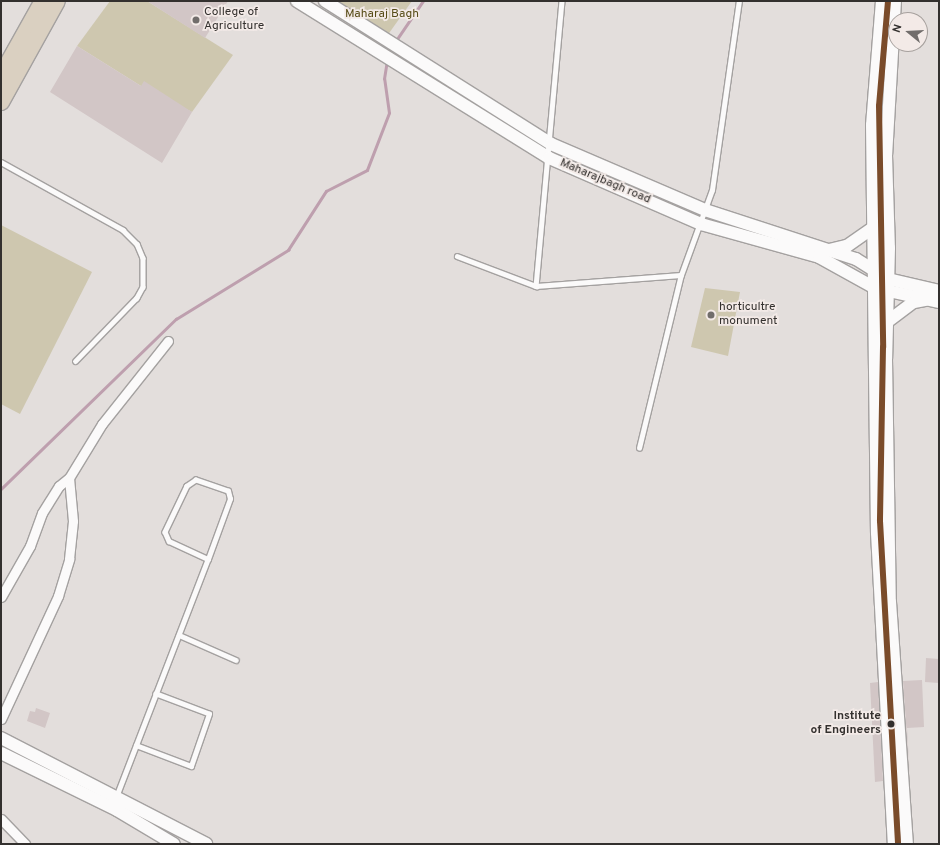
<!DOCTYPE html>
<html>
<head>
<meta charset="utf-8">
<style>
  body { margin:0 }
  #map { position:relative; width:940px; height:845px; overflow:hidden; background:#e3dedc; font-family:Overpass,sans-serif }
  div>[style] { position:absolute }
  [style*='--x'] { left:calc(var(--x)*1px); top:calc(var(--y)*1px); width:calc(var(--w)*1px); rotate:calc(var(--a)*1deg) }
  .green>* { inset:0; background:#cec7af }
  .stream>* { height:2.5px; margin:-1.25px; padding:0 1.25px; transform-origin:1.25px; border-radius:1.25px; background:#be9fae }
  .building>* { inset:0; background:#d2c6c6 }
  .roads { filter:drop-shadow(1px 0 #a4a1a0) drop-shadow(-1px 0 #a4a1a0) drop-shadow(0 1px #a4a1a0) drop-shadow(0 -1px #a4a1a0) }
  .lane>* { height:4.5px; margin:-2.25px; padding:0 2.25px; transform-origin:2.25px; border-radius:2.25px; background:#fbfafa }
  .street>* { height:9px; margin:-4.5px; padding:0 4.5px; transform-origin:4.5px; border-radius:4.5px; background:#fbfafa }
  .secondary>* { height:12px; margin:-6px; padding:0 6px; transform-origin:6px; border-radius:6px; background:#fbfafa }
  .highway>* { height:16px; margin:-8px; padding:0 8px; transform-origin:8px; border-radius:8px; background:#dad0c1 }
  .metro-1>* { height:6px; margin:-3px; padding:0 3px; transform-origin:3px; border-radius:3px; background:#7a4b2a }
  .dots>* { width:11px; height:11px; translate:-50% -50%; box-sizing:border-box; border:2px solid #f3eae7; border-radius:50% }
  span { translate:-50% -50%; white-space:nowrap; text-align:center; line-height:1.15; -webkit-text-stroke:3.5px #f3eae7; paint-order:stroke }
  .poi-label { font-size:12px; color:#33302e }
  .left { translate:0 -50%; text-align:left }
  .park-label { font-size:12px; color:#574c17 }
  .street-label { font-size:12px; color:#33302e }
  .stop-label { font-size:12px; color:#33302e; font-weight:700 }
  .right { translate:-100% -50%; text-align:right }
  .frame { position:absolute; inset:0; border:2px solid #33302e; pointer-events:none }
  .north { position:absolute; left:888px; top:12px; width:40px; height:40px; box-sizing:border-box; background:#f3eae7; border:1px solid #a6a09d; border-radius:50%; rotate:288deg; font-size:11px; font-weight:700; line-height:16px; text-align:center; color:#33302e }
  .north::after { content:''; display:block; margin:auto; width:14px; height:18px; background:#716d6b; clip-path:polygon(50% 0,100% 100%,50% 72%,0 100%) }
</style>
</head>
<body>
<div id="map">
  <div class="green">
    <i style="clip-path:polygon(110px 1px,147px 1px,233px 55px,192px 112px,141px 86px,77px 46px)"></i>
    <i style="clip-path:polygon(335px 1px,412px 1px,387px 36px)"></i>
    <i style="clip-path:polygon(1px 225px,92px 272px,20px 414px,1px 404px)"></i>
    <i style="clip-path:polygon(705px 288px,740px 292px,728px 356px,691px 347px)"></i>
  </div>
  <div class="stream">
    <i style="--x:395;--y:42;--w:50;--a:-55.7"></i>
    <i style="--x:1;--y:489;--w:244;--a:-44.2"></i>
    <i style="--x:176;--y:319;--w:132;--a:-31.6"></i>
    <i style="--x:288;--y:250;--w:70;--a:-57.2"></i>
    <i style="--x:326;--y:191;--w:46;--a:-27.1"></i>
    <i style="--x:367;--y:170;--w:61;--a:-68.9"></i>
    <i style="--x:389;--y:113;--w:34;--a:-98"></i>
    <i style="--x:384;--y:79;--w:18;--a:-81"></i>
  </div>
  <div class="building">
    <i style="clip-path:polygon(147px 1px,228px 1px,205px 38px)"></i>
    <i style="clip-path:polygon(77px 46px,141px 86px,144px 81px,192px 112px,162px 163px,50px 92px)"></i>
    <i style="clip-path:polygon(926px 658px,939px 659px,939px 683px,925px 682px)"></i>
    <i style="clip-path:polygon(922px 680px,924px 727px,907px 728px,910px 780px,903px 681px)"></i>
    <i style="clip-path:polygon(878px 682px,883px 781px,875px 782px,870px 683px)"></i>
    <i style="clip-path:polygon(36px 708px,50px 713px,45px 728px,27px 721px,30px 711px,35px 712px)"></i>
  </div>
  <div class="roads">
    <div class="lane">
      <i style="--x:562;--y:1;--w:286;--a:95.2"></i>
      <i style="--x:536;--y:286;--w:145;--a:-4.3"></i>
      <i style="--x:1;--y:162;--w:140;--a:29.1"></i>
      <i style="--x:123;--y:230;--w:20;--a:45"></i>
      <i style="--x:137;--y:244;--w:15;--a:67"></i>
      <i style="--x:143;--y:258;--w:29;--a:90"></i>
      <i style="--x:143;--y:287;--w:13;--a:119"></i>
      <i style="--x:137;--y:298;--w:88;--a:134.1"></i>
      <i style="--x:457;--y:256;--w:85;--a:20.8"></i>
      <i style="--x:639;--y:448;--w:178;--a:-76.4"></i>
      <i style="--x:681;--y:275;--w:90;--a:-70"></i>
      <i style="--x:712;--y:190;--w:191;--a:-81.9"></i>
      <i style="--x:179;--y:635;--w:62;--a:23.7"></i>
      <i style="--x:136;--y:745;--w:59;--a:20.9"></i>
      <i style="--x:191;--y:766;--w:55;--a:-70.9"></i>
      <i style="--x:209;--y:714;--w:57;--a:-159.3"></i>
      <i style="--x:116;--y:797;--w:255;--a:-68.9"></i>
      <i style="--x:208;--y:559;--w:64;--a:-69.9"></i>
      <i style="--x:230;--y:499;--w:8;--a:-104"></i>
      <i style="--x:228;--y:491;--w:34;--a:-161"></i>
      <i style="--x:196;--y:480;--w:11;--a:146"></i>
      <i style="--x:187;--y:486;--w:51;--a:115.6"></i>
      <i style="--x:165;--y:532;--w:10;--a:66"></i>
      <i style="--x:169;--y:541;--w:43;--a:24.8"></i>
    </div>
    <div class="street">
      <i style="--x:1;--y:597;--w:59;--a:-60.4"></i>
      <i style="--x:30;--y:546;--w:35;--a:-70"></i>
      <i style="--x:42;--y:513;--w:32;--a:-58"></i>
      <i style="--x:59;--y:486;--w:13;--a:-39"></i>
      <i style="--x:1;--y:719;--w:136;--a:-65.1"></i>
      <i style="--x:58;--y:596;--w:39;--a:-73"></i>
      <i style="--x:69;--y:559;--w:38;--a:-84"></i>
      <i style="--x:73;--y:521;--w:43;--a:-95.3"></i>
      <i style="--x:69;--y:478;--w:63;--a:-58.6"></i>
      <i style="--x:102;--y:424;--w:106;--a:-51.5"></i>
      <i style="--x:1;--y:819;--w:35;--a:46"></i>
    </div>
    <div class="secondary">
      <i style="--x:297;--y:1;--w:297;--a:31.9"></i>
      <i style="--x:549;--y:158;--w:166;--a:23.5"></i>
      <i style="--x:701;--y:224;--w:123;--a:15.6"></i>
      <i style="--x:819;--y:257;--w:64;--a:29"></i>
      <i style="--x:875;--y:288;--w:66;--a:12.3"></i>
      <i style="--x:325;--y:1;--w:267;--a:32.3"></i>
      <i style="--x:551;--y:144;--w:168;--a:23.2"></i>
      <i style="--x:705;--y:210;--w:159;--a:18"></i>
      <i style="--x:856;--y:259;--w:38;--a:32"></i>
      <i style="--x:888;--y:279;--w:52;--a:13.2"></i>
      <i style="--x:882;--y:1;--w:124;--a:94.6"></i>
      <i style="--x:872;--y:125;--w:408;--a:89.3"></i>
      <i style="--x:877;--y:533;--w:311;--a:86.9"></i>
      <i style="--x:895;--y:1;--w:154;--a:93.3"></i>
      <i style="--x:886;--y:155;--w:93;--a:88.2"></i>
      <i style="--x:889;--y:248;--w:111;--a:91.5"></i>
      <i style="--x:886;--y:359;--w:243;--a:89.1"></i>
      <i style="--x:890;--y:602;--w:243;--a:86"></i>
      <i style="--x:829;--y:250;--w:18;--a:-13"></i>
      <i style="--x:847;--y:246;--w:32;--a:-35"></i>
      <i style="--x:887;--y:322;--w:34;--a:-37"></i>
      <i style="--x:914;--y:302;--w:11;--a:-10"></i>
      <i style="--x:1;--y:738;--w:231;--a:27.3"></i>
      <i style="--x:1;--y:753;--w:129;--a:26.2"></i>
      <i style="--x:117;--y:810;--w:66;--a:30.8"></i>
    </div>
    <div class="highway">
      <i style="--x:1;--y:76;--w:86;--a:-60.8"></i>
      <i style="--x:1;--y:102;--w:115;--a:-61"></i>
    </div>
  </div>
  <div class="metro-1">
    <i style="--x:888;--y:1;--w:105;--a:94.9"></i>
    <i style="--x:879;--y:106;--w:241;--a:89"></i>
    <i style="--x:883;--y:347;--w:174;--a:91"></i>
    <i style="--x:880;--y:521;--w:324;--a:86.8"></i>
  </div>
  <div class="dots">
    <i style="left:196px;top:20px;background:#716d6b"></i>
    <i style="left:711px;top:315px;background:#716d6b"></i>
    <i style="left:891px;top:724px;background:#33302e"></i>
  </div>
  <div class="poi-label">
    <span class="left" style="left:204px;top:20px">College of<br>Agriculture</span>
    <span class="left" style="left:719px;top:315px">horticultre<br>monument</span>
  </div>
  <div class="park-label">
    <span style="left:382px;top:15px">Maharaj Bagh</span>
  </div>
  <div class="street-label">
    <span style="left:605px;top:182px;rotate:23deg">Maharajbagh road</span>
  </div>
  <div class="stop-label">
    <span class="right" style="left:881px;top:724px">Institute<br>of Engineers</span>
  </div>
  <div class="frame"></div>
  <div class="north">N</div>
</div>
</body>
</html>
